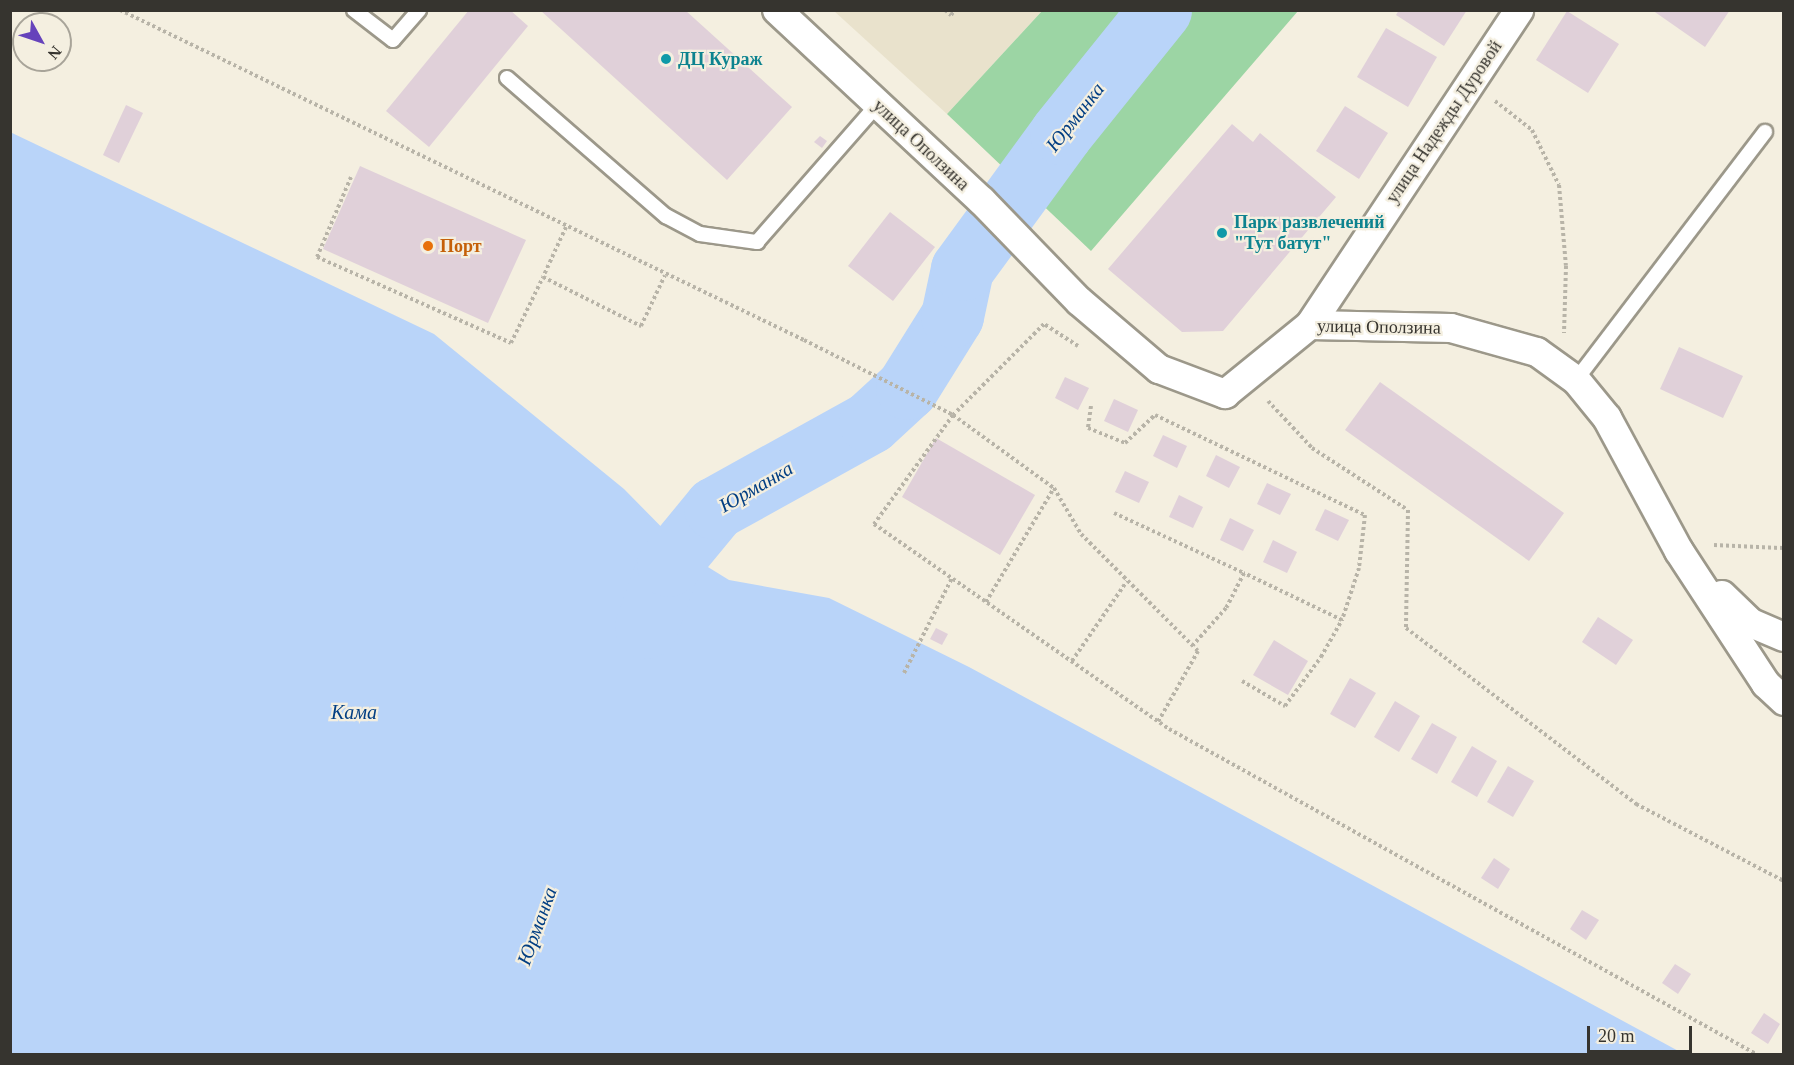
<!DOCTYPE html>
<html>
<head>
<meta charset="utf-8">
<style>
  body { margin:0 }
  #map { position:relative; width:1794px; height:1065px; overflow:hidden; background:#f4efe0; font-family:"Times New Roman",serif }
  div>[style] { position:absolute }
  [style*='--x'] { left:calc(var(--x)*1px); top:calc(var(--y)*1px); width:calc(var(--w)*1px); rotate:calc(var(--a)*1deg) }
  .built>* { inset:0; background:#e9e2cc }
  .green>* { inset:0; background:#9cd5a4 }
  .water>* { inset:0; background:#b9d4f9 }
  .river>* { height:63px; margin:-31.5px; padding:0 31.5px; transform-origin:31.5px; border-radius:31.5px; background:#b9d4f9 }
  .building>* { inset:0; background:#e0d0d9 }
  .path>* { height:4px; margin-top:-2px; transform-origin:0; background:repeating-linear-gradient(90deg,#b8b4a8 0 3px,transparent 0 6px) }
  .roads { filter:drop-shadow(2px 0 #9c988a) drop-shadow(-2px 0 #9c988a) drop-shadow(0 2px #9c988a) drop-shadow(0 -2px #9c988a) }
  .lane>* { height:14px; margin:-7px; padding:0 7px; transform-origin:7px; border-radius:7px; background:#fff }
  .street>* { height:28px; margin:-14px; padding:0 14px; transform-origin:14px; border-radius:14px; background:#fff }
  .dots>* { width:16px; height:16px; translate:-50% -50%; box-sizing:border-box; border:3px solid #f4efe0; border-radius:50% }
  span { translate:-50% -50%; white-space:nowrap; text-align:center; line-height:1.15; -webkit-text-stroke:4.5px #f4efe0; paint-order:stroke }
  .culture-label { font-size:18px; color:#0d838f; font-weight:700 }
  .left { translate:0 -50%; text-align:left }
  .street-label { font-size:18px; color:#36342f }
  .food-label { font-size:18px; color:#c56008; font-weight:700 }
  .water-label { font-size:20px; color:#033f83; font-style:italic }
  .frame { position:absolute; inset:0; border:12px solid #36342f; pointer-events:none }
  .north { position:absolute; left:12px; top:12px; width:60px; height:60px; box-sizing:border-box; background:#f4efe0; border:2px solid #a8a499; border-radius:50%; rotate:130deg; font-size:16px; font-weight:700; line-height:24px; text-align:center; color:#36342f }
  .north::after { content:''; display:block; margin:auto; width:21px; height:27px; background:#6643bb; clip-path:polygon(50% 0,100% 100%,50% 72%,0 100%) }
  .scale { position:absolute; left:1587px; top:1026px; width:105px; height:27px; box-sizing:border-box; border:3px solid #36342f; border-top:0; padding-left:8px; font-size:18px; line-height:21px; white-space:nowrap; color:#36342f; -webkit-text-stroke:4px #f4efe0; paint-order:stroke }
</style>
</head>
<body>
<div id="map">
  <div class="built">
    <i style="clip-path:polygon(834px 11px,1042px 11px,947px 114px)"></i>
  </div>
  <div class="green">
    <i style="clip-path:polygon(1042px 11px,1042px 10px,1298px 11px,1091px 251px,947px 114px)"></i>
  </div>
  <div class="water">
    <i style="clip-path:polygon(10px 132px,434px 334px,624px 489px,690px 556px,729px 580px,829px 598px,969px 667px,1684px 1054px,11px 1054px)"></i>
  </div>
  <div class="river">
    <i style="--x:646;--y:627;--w:66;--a:-70.5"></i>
    <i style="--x:668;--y:565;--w:74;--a:-50.5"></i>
    <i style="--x:715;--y:508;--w:177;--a:-29"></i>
    <i style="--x:870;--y:422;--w:50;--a:-42.6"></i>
    <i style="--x:907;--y:388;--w:85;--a:-58"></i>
    <i style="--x:952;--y:316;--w:48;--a:-78"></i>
    <i style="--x:962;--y:269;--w:168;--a:-53.9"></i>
    <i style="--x:1061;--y:133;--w:158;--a:-51.2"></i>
  </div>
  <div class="building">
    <i style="clip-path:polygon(469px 10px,510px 10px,528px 26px,429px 147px,386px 111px)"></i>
    <i style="clip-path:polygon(540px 10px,685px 10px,792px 107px,727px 180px)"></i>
    <i style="clip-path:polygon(1399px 10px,1467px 10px,1444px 46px,1396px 15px)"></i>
    <i style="clip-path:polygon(1652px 10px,1730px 10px,1705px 47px)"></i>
    <i style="clip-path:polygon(1567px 11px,1619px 44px,1588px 93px,1536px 60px)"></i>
    <i style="clip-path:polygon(1386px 28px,1437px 57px,1408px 107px,1357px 77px)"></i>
    <i style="clip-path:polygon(126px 105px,143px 113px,119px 163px,103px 155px)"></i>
    <i style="clip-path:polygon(1345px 106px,1388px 133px,1359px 179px,1316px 151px)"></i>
    <i style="clip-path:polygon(1232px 124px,1253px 142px,1260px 133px,1336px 197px,1223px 331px,1182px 332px,1108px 269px)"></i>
    <i style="clip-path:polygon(820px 136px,827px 141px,822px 148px,814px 142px)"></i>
    <i style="clip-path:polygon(360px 166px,526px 240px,488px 323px,323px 249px)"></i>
    <i style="clip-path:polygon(890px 212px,935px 247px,893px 301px,848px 266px)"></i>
    <i style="clip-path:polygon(1679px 347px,1743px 376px,1723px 418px,1660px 389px)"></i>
    <i style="clip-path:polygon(1065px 377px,1089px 388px,1078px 410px,1055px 398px)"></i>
    <i style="clip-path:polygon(1380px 382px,1564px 513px,1529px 561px,1345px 430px)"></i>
    <i style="clip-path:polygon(1114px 399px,1138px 410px,1128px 432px,1104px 421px)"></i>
    <i style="clip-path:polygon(1163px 435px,1187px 446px,1177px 468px,1153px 456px)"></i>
    <i style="clip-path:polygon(936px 438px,1035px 495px,1000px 555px,902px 497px)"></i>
    <i style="clip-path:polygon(1216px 455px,1240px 467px,1229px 488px,1206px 476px)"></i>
    <i style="clip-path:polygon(1125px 471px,1149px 482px,1139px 503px,1115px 492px)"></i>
    <i style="clip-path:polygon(1267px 483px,1291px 494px,1280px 515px,1257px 504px)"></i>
    <i style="clip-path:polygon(1179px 495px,1203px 507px,1193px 528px,1169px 517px)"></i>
    <i style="clip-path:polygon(1325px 509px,1349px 520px,1338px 541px,1315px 530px)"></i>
    <i style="clip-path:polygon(1230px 518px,1254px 530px,1243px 551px,1220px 540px)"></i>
    <i style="clip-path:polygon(1273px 540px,1297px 552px,1287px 573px,1263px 562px)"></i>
    <i style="clip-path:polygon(1598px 617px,1633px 640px,1616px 665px,1582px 642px)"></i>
    <i style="clip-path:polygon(936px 628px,948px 634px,942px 645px,930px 639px)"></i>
    <i style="clip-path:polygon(1274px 640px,1308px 661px,1288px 695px,1253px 675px)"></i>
    <i style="clip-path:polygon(1350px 678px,1376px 693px,1355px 728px,1330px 714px)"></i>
    <i style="clip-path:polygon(1395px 701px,1420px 716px,1399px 752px,1374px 737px)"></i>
    <i style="clip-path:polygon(1432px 723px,1457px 737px,1437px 774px,1411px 759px)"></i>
    <i style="clip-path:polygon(1472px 746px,1497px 761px,1477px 797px,1451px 782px)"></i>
    <i style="clip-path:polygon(1508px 766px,1534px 781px,1513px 817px,1487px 802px)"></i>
    <i style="clip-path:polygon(1494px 858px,1510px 869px,1498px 889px,1481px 878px)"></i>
    <i style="clip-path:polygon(1582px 910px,1599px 920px,1586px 940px,1570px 929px)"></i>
    <i style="clip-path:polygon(1675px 964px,1691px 974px,1678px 994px,1662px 983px)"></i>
    <i style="clip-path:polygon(1764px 1013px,1780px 1024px,1768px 1044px,1751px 1033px)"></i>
  </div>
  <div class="path">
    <i style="--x:120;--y:10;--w:759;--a:25.76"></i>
    <i style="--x:804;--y:340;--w:167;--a:26.7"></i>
    <i style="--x:953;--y:415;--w:125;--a:35.9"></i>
    <i style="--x:1054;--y:488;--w:53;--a:59.6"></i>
    <i style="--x:1081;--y:534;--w:165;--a:45"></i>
    <i style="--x:1198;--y:651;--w:81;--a:119.4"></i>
    <i style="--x:945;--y:10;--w:8;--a:40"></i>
    <i style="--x:951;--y:15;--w:6;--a:-51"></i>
    <i style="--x:1495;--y:101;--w:47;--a:38.1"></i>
    <i style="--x:1532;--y:130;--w:61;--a:63.9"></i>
    <i style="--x:1559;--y:185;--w:81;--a:85.1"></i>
    <i style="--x:1566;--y:266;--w:67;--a:91.7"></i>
    <i style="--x:351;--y:177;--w:87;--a:113"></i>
    <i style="--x:317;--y:257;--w:212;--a:23.9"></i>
    <i style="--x:511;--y:343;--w:73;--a:-64.1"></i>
    <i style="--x:566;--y:227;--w:55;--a:114.7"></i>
    <i style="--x:543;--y:277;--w:110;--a:26.6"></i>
    <i style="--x:641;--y:326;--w:56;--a:-64.8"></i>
    <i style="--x:1078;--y:346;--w:40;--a:-147.1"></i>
    <i style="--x:1044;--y:324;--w:129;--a:135"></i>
    <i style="--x:953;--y:415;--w:135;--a:125.9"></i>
    <i style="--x:874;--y:524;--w:359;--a:34.8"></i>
    <i style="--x:1169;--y:729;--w:671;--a:28.97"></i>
    <i style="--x:1268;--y:401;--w:64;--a:46.9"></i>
    <i style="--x:1312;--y:448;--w:114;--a:32.9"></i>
    <i style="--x:1408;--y:510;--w:118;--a:91"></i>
    <i style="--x:1406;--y:628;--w:290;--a:37.4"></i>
    <i style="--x:1636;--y:804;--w:167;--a:27.5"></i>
    <i style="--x:1091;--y:406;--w:22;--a:98"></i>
    <i style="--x:1088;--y:428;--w:40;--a:22"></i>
    <i style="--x:1125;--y:443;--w:41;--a:-43"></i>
    <i style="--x:1155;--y:415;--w:233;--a:25.5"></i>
    <i style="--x:1365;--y:515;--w:53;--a:96.5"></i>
    <i style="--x:1359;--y:568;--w:55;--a:108.1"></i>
    <i style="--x:1342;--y:620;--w:109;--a:-154.4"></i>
    <i style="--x:1244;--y:573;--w:39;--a:117"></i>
    <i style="--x:1226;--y:608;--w:50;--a:131.7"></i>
    <i style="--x:1114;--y:513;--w:143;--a:24.8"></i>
    <i style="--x:1714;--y:545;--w:70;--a:2.5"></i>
    <i style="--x:986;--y:602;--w:133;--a:-59.2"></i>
    <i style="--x:1072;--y:661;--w:97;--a:-55.5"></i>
    <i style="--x:904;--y:673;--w:106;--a:-63.2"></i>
    <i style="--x:1242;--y:681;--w:50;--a:30.2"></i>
    <i style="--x:1285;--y:706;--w:61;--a:-53.7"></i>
    <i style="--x:1321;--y:657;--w:43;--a:-60.4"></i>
  </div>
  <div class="roads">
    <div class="lane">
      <i style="--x:354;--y:10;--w:49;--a:37.6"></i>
      <i style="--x:393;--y:40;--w:40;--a:-49"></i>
      <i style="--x:507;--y:78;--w:211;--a:41"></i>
      <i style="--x:666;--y:216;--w:38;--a:28"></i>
      <i style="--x:700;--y:234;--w:58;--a:8"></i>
      <i style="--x:757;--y:242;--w:184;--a:-48.8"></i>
      <i style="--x:1576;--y:380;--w:312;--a:-52.7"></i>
    </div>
    <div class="street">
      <i style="--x:777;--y:10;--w:280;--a:43"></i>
      <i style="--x:982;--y:201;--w:139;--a:45.9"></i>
      <i style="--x:1079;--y:301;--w:105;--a:40.4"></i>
      <i style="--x:1159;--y:369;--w:71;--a:20.7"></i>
      <i style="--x:1225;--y:394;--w:109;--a:-39.1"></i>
      <i style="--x:1310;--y:325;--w:378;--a:-56.4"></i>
      <i style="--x:1310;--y:325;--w:141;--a:1.2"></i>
      <i style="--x:1451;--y:328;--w:89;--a:15.6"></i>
      <i style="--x:1537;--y:352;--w:48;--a:35.7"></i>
      <i style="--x:1576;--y:380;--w:49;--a:50.8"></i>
      <i style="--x:1607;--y:418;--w:151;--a:61.6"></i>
      <i style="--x:1679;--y:551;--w:159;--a:56.8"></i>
      <i style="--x:1766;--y:684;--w:25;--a:43"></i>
      <i style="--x:1722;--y:595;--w:40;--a:44"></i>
      <i style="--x:1751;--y:623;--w:36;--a:23"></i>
    </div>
  </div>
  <div class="dots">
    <i style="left:666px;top:59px;background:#0f9aa8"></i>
    <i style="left:1222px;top:233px;background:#0f9aa8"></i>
    <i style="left:428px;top:246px;background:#e8710a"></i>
  </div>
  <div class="culture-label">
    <span class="left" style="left:678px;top:59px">ДЦ Кураж</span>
    <span class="left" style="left:1234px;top:233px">Парк развлечений<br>"Тут батут"</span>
  </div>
  <div class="street-label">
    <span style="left:1444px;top:122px;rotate:-56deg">улица Надежды Дуровой</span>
    <span style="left:921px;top:145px;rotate:43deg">улица Оползина</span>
    <span style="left:1379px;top:327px;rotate:1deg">улица Оползина</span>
  </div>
  <div class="food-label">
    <span class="left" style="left:440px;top:246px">Порт</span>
  </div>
  <div class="water-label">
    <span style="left:1075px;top:117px;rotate:-52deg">Юрманка</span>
    <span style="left:756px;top:487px;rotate:-30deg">Юрманка</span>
    <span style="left:354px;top:712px">Кама</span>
    <span style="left:537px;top:926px;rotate:-70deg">Юрманка</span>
  </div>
  <div class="frame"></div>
  <div class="north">N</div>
  <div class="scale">20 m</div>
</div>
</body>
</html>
